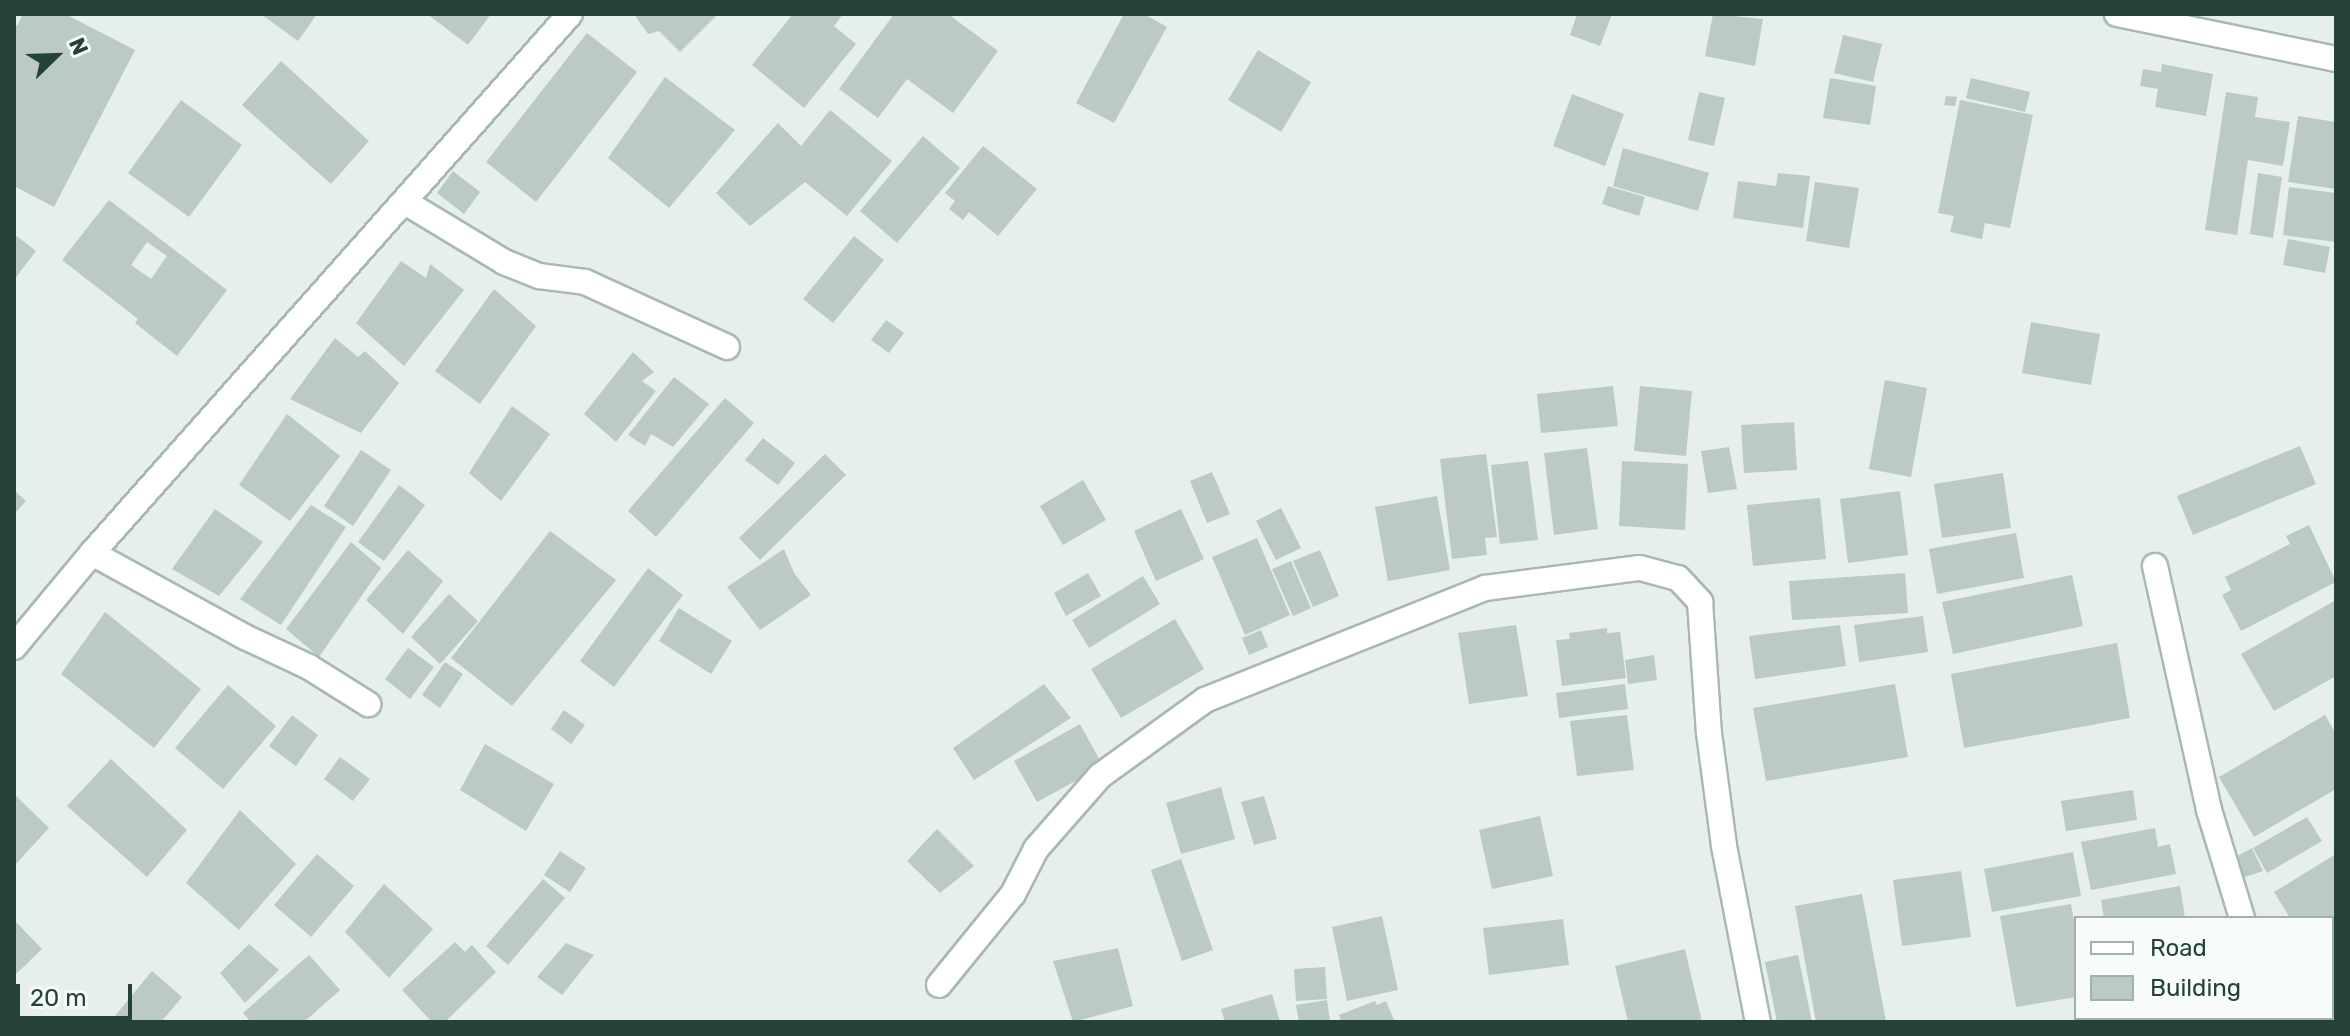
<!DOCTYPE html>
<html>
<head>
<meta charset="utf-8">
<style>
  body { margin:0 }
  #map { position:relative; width:2350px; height:1036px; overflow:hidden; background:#e6efeb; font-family:Rubik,sans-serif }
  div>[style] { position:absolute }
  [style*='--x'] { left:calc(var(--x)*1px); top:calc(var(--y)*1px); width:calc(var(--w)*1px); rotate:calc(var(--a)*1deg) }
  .building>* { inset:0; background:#bbcac4 }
  .roads { filter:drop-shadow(2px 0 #a8b8b2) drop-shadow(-2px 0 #a8b8b2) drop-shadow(0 2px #a8b8b2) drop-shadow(0 -2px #a8b8b2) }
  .minor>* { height:24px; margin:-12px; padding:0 12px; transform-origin:12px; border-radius:12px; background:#fff }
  span { translate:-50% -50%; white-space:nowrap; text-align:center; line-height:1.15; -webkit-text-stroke:7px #f7fbf9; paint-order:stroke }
  .frame { position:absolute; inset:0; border:16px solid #24423a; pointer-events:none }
  .legend { position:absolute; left:2074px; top:916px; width:260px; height:104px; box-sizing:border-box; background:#f7fbf9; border:2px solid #a3b1ad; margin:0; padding:10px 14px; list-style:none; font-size:24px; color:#24423a }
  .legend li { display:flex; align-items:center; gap:16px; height:40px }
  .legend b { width:40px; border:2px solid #a3b1ad }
  .north { position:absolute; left:16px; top:16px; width:80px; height:80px; -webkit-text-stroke:6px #f7fbf9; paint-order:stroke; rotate:67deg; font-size:22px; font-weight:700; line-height:32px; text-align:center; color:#24423a }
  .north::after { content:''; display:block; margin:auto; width:28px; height:36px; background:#24423a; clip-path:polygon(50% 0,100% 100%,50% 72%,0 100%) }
  .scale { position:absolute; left:16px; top:984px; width:116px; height:36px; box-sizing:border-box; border:4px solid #24423a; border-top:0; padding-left:10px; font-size:24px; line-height:28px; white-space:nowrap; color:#24423a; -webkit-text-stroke:6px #f7fbf9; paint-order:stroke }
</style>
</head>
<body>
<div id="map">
  <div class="building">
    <i style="clip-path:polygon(23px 14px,65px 14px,135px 50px,54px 207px,14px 186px,14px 24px,17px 26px)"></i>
    <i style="clip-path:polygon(261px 14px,317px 14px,298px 41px)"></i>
    <i style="clip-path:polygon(427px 14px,491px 14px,468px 45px)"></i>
    <i style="clip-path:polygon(634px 14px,718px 14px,680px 52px,659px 31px,648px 34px)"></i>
    <i style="clip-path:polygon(793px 14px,843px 14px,834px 26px,856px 44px,804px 108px,752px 65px)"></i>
    <i style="clip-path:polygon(894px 14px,948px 14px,998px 51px,953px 113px,907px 79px,878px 118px,839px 89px)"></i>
    <i style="clip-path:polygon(1124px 14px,1144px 14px,1167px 27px,1114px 123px,1076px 103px)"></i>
    <i style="clip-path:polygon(1577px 14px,1612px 14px,1600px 46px,1570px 35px)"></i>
    <i style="clip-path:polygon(1713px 14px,1763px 19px,1755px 66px,1705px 56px)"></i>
    <i style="clip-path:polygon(587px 33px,637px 72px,536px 202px,486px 162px)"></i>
    <i style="clip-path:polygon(1843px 35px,1882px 44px,1873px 82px,1834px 73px)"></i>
    <i style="clip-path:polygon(1258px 50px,1311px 82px,1281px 132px,1228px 100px)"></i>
    <i style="clip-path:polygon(281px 61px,369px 141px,331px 184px,242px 105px)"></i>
    <i style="clip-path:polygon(2162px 64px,2213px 74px,2206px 116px,2155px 107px,2158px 89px,2140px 86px,2143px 69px,2161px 72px)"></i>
    <i style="clip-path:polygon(665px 77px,735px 130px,669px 208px,608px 158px)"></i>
    <i style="clip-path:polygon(1830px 78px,1876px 86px,1870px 125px,1823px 118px)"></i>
    <i style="clip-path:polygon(1971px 78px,2030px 92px,2025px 112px,1966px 98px)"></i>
    <i style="clip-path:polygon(1699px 92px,1725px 98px,1714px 146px,1688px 140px)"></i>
    <i style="clip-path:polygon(2226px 92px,2258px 97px,2255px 117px,2290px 122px,2283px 166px,2248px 160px,2237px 235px,2205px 230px)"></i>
    <i style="clip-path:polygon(1572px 94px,1624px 114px,1605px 166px,1553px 146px)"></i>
    <i style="clip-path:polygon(1946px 96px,1957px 97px,1955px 106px,1944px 105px)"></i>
    <i style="clip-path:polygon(181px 100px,242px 145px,189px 217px,128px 173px)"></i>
    <i style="clip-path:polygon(1960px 100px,2033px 115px,2010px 228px,1985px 223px,1982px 239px,1950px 232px,1954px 216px,1938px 213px)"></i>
    <i style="clip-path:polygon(830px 110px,892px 161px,847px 216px,805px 182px,750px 226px,716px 193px,778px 123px,801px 146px)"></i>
    <i style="clip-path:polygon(2298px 116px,2336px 122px,2336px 189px,2288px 182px)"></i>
    <i style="clip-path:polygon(923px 136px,960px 168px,897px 243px,860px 211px)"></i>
    <i style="clip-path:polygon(983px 146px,1037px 189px,998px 236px,969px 212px,963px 220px,949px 209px,955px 201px,945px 193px)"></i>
    <i style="clip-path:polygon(1623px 148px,1709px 173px,1698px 211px,1613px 186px)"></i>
    <i style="clip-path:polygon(453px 171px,480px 192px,464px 214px,437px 193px)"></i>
    <i style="clip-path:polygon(1778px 173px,1810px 176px,1803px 228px,1733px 218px,1738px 181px,1776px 186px)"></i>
    <i style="clip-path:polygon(2258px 173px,2282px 177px,2273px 238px,2250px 234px)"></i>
    <i style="clip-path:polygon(1815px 182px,1859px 188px,1849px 248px,1806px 241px)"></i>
    <i style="clip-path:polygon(1608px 186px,1645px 197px,1639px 216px,1602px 204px)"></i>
    <i style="clip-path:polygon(2289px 187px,2336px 193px,2336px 242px,2283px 235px)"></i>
    <i style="clip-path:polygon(evenodd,109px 200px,227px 290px,177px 356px,135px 323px,138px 319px,62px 260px,109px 200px,147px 242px,167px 256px,151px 279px,131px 265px,147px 242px)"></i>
    <i style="clip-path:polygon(14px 234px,36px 251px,14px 280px)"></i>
    <i style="clip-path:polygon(854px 236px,884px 260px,833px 323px,803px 299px)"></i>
    <i style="clip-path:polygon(2288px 239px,2330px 247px,2325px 273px,2283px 265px)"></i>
    <i style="clip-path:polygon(401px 261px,426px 278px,430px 264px,464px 290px,404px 366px,356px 323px)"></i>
    <i style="clip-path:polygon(494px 289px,536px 326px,480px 404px,435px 371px)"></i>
    <i style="clip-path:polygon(886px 320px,904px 333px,889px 353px,871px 340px)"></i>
    <i style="clip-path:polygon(2031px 322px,2100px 334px,2091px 385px,2022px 373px)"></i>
    <i style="clip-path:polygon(335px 338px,358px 357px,365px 351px,399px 383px,361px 433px,290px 399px)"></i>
    <i style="clip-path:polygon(633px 352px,654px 372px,642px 381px,656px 391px,616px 442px,584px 414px)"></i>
    <i style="clip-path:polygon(674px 377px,709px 404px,673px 447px,651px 434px,645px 446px,628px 435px)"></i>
    <i style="clip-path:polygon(1885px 380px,1927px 388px,1911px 477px,1869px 469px)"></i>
    <i style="clip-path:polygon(1613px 386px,1618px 426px,1541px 433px,1537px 394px)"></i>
    <i style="clip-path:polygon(1640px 386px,1692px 391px,1686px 456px,1634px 451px)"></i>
    <i style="clip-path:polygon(725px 398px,754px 423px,656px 537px,628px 511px)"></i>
    <i style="clip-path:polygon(512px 406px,550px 434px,501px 501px,469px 473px)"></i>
    <i style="clip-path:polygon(287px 414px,340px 456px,290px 521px,239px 485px)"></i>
    <i style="clip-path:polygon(1794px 422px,1797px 470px,1744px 473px,1741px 425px)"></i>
    <i style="clip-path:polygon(763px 438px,795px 463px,778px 485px,745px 460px)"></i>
    <i style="clip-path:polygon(2300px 446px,2316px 484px,2193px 535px,2177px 496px)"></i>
    <i style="clip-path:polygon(1729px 447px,1737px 489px,1708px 493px,1701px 451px)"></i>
    <i style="clip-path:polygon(1587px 448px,1598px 529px,1554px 535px,1544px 453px)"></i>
    <i style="clip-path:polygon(361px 450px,391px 470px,353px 526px,324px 506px)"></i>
    <i style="clip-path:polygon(825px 454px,846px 475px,760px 560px,739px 538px)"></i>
    <i style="clip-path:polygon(1486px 454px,1497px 537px,1485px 538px,1487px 555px,1452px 559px,1440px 459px)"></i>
    <i style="clip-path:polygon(1528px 461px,1538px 540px,1500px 544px,1491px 465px)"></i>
    <i style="clip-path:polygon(1622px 461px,1688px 464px,1685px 530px,1619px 526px)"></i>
    <i style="clip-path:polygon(1212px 472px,1230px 514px,1207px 523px,1190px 481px)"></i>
    <i style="clip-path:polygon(2003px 473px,2011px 528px,1942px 538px,1934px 484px)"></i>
    <i style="clip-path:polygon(1083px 480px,1106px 520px,1063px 545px,1040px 506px)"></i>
    <i style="clip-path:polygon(399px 485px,425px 505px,384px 561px,358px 542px)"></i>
    <i style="clip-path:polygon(14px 490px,26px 501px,14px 514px)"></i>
    <i style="clip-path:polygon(1900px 491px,1908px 555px,1848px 563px,1840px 499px)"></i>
    <i style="clip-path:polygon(1437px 496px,1450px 570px,1388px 581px,1375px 507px)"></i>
    <i style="clip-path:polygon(1820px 498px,1826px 559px,1753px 566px,1747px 505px)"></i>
    <i style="clip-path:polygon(311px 505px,346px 527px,281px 625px,240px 599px)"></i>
    <i style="clip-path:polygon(1281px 508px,1301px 548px,1276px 560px,1256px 521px)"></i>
    <i style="clip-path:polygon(215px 509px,263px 542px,219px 596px,172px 569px)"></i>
    <i style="clip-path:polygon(1181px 509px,1204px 559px,1156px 581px,1134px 531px)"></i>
    <i style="clip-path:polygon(2309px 525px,2336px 582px,2241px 631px,2222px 595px,2231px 590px,2225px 577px,2290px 544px,2286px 536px)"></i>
    <i style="clip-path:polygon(550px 531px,616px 580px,512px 706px,451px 658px)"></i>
    <i style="clip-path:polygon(2016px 533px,2024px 578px,1937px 594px,1929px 549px)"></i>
    <i style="clip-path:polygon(1257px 538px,1290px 615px,1245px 635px,1212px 557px)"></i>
    <i style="clip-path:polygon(351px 542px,381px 568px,319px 657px,286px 629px)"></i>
    <i style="clip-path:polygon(784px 549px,794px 573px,811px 595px,760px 630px,727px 587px)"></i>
    <i style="clip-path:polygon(408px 550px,443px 581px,403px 634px,366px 600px)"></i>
    <i style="clip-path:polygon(1320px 550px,1339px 596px,1313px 607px,1293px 561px)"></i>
    <i style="clip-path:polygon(1291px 561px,1311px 608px,1293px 616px,1272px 569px)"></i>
    <i style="clip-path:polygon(648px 568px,683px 595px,614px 687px,580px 661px)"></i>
    <i style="clip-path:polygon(1088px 573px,1101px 596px,1066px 616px,1054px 593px)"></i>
    <i style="clip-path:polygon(1905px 573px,1908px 613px,1792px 620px,1789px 581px)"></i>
    <i style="clip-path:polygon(2072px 575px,2083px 626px,1953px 654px,1942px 602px)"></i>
    <i style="clip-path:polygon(1143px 576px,1160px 604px,1089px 648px,1072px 620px)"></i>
    <i style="clip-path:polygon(449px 594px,478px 621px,440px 664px,411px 637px)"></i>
    <i style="clip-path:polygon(2336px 600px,2336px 676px,2274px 711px,2241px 654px)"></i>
    <i style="clip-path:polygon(679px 608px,732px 641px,711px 674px,659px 641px)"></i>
    <i style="clip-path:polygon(105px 612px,201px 689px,154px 748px,61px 674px)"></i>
    <i style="clip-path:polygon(1923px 616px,1928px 652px,1859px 662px,1854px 625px)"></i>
    <i style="clip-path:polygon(1175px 619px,1204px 669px,1121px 718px,1091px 669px)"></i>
    <i style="clip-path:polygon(1516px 625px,1528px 696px,1469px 704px,1458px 633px)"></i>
    <i style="clip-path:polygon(1840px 625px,1846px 666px,1755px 679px,1749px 636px)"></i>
    <i style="clip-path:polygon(1607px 628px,1607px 633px,1620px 632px,1626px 678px,1562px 686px,1556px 640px,1570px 639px,1569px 633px)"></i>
    <i style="clip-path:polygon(1261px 630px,1268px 647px,1249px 655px,1242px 638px)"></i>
    <i style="clip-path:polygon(2117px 643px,2130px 718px,1964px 748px,1951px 674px)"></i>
    <i style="clip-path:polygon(408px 648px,434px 667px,410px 699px,385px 679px)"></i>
    <i style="clip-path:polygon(1654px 655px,1657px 680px,1628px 684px,1625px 660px)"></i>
    <i style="clip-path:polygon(445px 662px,463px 674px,440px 708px,422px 695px)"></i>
    <i style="clip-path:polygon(1044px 684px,1071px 718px,974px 780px,953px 748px)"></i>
    <i style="clip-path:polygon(1625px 684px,1628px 709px,1559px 718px,1556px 693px)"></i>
    <i style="clip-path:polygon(1895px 684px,1908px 757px,1766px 781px,1753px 708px)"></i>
    <i style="clip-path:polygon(228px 685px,276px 726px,223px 789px,175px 748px)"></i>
    <i style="clip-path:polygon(564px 710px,585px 725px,571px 744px,551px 729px)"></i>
    <i style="clip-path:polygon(292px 715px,318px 735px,296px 766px,269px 746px)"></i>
    <i style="clip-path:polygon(1627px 715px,1634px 770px,1577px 776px,1570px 721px)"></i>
    <i style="clip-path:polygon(2325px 715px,2336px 734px,2336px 789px,2254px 837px,2219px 777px)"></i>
    <i style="clip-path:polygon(1080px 724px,1103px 766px,1037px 802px,1014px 761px)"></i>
    <i style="clip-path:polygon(485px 744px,554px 784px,526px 831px,460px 790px)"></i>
    <i style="clip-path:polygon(340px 757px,370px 779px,353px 801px,324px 779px)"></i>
    <i style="clip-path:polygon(111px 759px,187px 830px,147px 877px,67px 806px)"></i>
    <i style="clip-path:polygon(1221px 787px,1235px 839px,1181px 854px,1166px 803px)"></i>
    <i style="clip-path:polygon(2133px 790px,2137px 820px,2066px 831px,2061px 801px)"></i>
    <i style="clip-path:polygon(14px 794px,49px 828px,14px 866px)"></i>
    <i style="clip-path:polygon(1264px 796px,1277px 839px,1254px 845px,1241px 802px)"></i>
    <i style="clip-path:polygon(240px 810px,296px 864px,239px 930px,186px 883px)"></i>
    <i style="clip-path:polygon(1540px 816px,1553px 876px,1492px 889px,1479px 830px)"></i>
    <i style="clip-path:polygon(2307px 817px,2322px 841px,2267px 873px,2253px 848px)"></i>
    <i style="clip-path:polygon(2155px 828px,2158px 847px,2170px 844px,2176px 874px,2091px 890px,2081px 842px)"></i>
    <i style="clip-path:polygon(937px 829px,974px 866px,940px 893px,907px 861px)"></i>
    <i style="clip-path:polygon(2252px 848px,2263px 871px,2242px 878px,2232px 859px)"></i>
    <i style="clip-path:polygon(560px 851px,586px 868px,570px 892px,544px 875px)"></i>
    <i style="clip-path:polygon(2073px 852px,2081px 896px,1992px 912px,1984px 869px)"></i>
    <i style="clip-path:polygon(317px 854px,354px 886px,311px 937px,274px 905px)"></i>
    <i style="clip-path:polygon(2336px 854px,2336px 992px,2332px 985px,2332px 918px,2290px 918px,2274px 892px)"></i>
    <i style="clip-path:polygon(1181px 859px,1213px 950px,1182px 961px,1151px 870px)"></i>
    <i style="clip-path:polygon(1961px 871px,1971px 937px,1902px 946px,1893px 880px)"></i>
    <i style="clip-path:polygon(543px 879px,565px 898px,508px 965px,486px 946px)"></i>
    <i style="clip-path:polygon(384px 884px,433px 929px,389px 978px,345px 932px)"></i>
    <i style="clip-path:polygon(2180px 886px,2185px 918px,2104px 918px,2101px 900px)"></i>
    <i style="clip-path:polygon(1862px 894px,1886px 1022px,1816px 1022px,1795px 906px)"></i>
    <i style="clip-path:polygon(2071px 904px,2076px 932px,2076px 997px,2016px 1007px,2000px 916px)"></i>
    <i style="clip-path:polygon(1382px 916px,1398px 990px,1347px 1001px,1332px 927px)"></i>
    <i style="clip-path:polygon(1563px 919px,1569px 965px,1489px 975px,1483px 928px)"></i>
    <i style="clip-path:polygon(14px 920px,42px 949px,14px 976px)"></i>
    <i style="clip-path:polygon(455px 942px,465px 952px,472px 945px,496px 972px,445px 1022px,432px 1022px,402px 990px)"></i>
    <i style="clip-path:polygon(566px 943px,594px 955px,562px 995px,537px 977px)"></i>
    <i style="clip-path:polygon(249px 944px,279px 970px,245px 1003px,220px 973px)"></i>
    <i style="clip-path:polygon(1118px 948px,1133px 1006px,1073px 1022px,1053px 961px)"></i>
    <i style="clip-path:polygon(1685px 949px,1702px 1022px,1628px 1022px,1615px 966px)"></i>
    <i style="clip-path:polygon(309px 955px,340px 990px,304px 1022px,251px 1022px,243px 1013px)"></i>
    <i style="clip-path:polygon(1798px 955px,1812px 1022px,1777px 1022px,1765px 962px)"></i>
    <i style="clip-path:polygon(1325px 967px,1327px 999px,1296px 1001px,1294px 969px)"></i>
    <i style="clip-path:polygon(152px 971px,182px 997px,161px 1022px,110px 1022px)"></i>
    <i style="clip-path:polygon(1272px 994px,1280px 1022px,1225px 1022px,1221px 1009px)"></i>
    <i style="clip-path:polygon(1327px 1000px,1330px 1022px,1299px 1022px,1296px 1005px)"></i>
    <i style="clip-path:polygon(1375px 1001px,1377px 1005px,1386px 1001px,1395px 1022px,1341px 1022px,1339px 1015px)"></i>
    <i style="clip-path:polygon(2281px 1018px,2323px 1018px,2325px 1022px,2283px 1022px)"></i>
  </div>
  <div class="roads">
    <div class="minor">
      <i style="--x:2117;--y:14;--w:224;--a:11.6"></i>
      <i style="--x:405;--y:202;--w:116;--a:31.2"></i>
      <i style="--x:504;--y:262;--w:38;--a:22"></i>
      <i style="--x:539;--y:276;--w:46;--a:7.4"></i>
      <i style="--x:585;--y:282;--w:156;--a:24.6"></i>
      <i style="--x:92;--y:553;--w:175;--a:28.8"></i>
      <i style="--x:245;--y:637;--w:71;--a:25.1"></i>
      <i style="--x:309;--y:667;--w:70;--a:32.1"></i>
      <i style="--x:2155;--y:566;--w:250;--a:77.5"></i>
      <i style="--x:2209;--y:810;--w:113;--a:73"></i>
      <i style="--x:14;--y:647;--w:122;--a:-50.3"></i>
      <i style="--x:92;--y:553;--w:720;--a:-48.43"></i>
      <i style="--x:939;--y:985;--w:117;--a:-50.9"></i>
      <i style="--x:1013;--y:894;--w:51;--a:-62.9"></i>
      <i style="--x:1036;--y:849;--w:97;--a:-48.8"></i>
      <i style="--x:1100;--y:776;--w:130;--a:-35.9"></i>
      <i style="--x:1205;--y:700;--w:302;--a:-21.8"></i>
      <i style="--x:1485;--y:588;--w:156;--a:-7.4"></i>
      <i style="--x:1640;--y:568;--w:39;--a:15"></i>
      <i style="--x:1678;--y:578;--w:33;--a:47"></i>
      <i style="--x:1700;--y:602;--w:131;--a:86.1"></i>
      <i style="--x:1709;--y:733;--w:114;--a:82.4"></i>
      <i style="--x:1724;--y:846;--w:179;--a:79.1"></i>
      <i style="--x:2272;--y:1018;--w:4;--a:76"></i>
    </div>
  </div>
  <div class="frame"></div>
  <ul class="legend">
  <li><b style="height:10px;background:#fff"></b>Road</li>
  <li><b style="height:22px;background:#bbcac4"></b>Building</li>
  </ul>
  <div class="north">N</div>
  <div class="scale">20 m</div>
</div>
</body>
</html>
